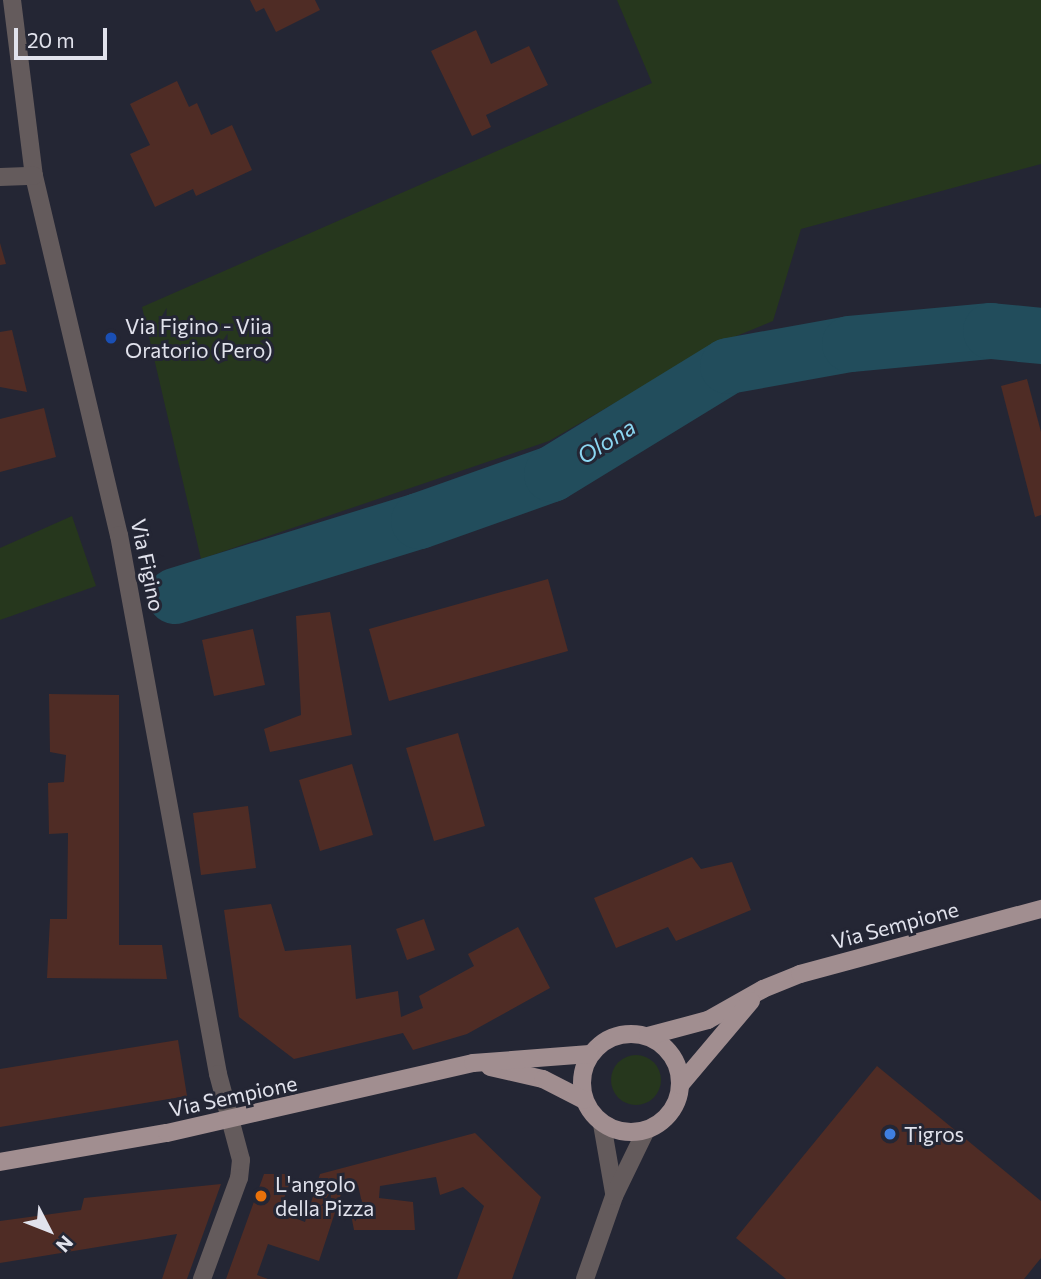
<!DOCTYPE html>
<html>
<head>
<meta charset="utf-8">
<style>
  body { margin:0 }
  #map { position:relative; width:1041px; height:1279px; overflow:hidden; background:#242634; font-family:Commissioner,sans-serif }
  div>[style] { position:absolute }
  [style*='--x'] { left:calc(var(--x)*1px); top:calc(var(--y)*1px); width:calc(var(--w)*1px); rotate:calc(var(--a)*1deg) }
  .green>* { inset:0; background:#26371d }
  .round { border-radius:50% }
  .river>* { height:56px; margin:-28px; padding:0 28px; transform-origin:28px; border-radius:28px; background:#224d5c }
  .building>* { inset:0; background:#4f2c25 }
  .minor>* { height:18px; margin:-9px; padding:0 9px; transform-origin:9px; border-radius:9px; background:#645b5c }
  .primary>* { height:18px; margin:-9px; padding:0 9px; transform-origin:9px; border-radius:9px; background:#a18e90 }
  .primary>.ring { margin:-9px; padding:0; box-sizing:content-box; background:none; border:18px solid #a18e90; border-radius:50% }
  .dots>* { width:19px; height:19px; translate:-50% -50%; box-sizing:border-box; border:4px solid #242634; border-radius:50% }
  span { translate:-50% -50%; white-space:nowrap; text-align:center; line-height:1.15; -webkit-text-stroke:6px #242634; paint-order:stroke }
  .poi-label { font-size:21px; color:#e1e2ec }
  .left { translate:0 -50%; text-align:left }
  .street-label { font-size:21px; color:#e1e2ec }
  .water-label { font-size:23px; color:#8bd6f1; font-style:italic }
  .north { position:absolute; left:14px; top:1195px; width:70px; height:70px; -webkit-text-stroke:5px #242634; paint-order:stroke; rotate:132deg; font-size:19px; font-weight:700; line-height:28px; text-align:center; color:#e1e2ec }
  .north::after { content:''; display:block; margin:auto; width:24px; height:32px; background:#e1e2ec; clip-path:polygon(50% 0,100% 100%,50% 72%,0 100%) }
  .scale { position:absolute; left:14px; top:28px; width:93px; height:32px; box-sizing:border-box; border:4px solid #e1e2ec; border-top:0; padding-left:9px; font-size:21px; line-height:24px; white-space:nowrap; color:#e1e2ec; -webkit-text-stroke:5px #242634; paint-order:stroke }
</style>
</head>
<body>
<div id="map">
  <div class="green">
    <i style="clip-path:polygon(617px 0,1041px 0,1041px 164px,801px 229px,773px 321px,717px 344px,549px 441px,201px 559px,142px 307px,652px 83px)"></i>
    <i style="clip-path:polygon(72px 516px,96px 586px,0 620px,0 548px)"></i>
    <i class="round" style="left:611px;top:1055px;width:50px;height:50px"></i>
  </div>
  <div class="river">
    <i style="--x:175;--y:596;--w:255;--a:-17.1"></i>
    <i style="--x:419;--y:521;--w:141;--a:-19.5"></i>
    <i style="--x:552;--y:474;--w:206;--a:-31.5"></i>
    <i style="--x:728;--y:366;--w:124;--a:-10.2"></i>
    <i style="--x:850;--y:344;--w:142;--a:-5.3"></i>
    <i style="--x:991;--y:331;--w:50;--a:5.7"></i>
  </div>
  <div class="building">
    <i style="clip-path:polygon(250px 0,315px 0,320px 10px,276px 32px,264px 8px,256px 12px)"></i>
    <i style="clip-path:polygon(476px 30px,491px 64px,529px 46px,548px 85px,486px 115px,491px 127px,472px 136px,431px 51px)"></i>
    <i style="clip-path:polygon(177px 81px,189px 107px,197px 103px,211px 135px,232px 125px,252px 170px,196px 196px,193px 189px,155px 207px,130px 154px,150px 145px,130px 104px)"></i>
    <i style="clip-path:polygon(0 243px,6px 264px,0 265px)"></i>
    <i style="clip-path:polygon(12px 330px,27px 392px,0 387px,0 332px)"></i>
    <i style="clip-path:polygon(1027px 379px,1041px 432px,1041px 515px,1035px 517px,1001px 386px)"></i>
    <i style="clip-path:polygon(44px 408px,56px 457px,0 472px,0 419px)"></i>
    <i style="clip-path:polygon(548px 579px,568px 651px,389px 701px,369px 629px)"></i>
    <i style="clip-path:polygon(330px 612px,352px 735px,270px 752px,264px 729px,301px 715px,296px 616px)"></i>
    <i style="clip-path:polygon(253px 629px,265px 685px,214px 696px,202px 640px)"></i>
    <i style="clip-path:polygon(49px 694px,119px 695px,119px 945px,162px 945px,167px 979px,47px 978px,50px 919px,67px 919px,68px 833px,49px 834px,48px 783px,64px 782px,66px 755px,50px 752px)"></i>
    <i style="clip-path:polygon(458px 733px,485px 826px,434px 841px,406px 748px)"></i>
    <i style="clip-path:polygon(352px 764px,373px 835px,320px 851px,299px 780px)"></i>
    <i style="clip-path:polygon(248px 806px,256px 868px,201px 875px,193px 813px)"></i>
    <i style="clip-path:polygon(692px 857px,701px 869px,732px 862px,751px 910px,676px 941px,668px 927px,616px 948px,594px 898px)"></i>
    <i style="clip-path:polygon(271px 904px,285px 951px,351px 945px,356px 999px,398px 991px,401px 1017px,423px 1008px,419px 996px,474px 966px,468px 954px,518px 927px,550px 988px,467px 1034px,413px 1050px,403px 1033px,294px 1059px,239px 1017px,224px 910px)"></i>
    <i style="clip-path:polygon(424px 919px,435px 950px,407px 960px,396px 929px)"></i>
    <i style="clip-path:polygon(178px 1040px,187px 1096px,0 1127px,0 1069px)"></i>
    <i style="clip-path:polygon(877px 1066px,1041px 1201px,1041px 1258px,1024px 1279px,786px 1279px,736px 1238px)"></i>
    <i style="clip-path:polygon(475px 1133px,541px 1197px,512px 1279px,457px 1279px,484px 1206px,463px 1187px,440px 1195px,436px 1177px,380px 1186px,379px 1198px,413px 1202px,415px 1230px,354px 1230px,349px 1204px,362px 1203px,358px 1185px,343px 1188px,319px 1261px,268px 1244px,257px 1275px,268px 1279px,226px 1279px,264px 1174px,293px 1174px,279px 1212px,305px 1222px,320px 1174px)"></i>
    <i style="clip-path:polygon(221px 1184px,187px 1279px,162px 1279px,177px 1234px,0 1263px,0 1221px,81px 1210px,84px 1198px)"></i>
  </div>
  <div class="minor">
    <i style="--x:12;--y:0;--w:177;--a:82.9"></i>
    <i style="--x:34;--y:176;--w:369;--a:76.7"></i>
    <i style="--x:119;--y:535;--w:548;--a:79.59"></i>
    <i style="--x:218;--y:1074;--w:89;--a:75"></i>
    <i style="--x:241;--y:1160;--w:18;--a:96"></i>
    <i style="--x:239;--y:1178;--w:108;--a:110.1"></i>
    <i style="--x:0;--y:177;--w:34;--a:-2"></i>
    <i style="--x:602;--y:1124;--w:70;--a:80.1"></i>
    <i style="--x:585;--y:1279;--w:88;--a:-70.7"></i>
    <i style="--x:614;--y:1196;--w:73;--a:-64.1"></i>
  </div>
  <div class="primary">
    <i class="ring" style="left:582px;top:1034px;width:80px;height:80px"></i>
    <i style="--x:648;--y:1036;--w:62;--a:-14.9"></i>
    <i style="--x:708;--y:1020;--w:63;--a:-29.4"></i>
    <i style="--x:763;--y:989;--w:40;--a:-22"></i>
    <i style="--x:800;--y:974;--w:250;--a:-15.1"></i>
    <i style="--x:490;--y:1067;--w:54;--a:12.8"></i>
    <i style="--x:543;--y:1079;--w:46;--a:27.1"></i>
    <i style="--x:680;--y:1085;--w:110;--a:-49.8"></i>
    <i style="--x:0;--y:1162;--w:169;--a:-9.9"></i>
    <i style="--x:167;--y:1133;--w:314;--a:-12.9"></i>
    <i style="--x:473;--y:1063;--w:117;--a:-4.4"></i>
  </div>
  <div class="dots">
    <i style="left:111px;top:338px;background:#1a4fb4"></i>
    <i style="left:890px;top:1134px;background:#3f7fe0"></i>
    <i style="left:261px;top:1196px;background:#e8710a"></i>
  </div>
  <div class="poi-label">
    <span class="left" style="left:125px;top:338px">Via Figino - Viia<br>Oratorio (Pero)</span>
    <span class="left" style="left:904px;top:1134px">Tigros</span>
    <span class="left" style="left:275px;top:1196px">L'angolo<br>della Pizza</span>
  </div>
  <div class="street-label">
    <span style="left:148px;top:565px;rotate:78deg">Via Figino</span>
    <span style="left:895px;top:925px;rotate:-15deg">Via Sempione</span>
    <span style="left:233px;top:1096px;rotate:-12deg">Via Sempione</span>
  </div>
  <div class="water-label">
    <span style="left:606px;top:441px;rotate:-32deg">Olona</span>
  </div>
  <div class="north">N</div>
  <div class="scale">20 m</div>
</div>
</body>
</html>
